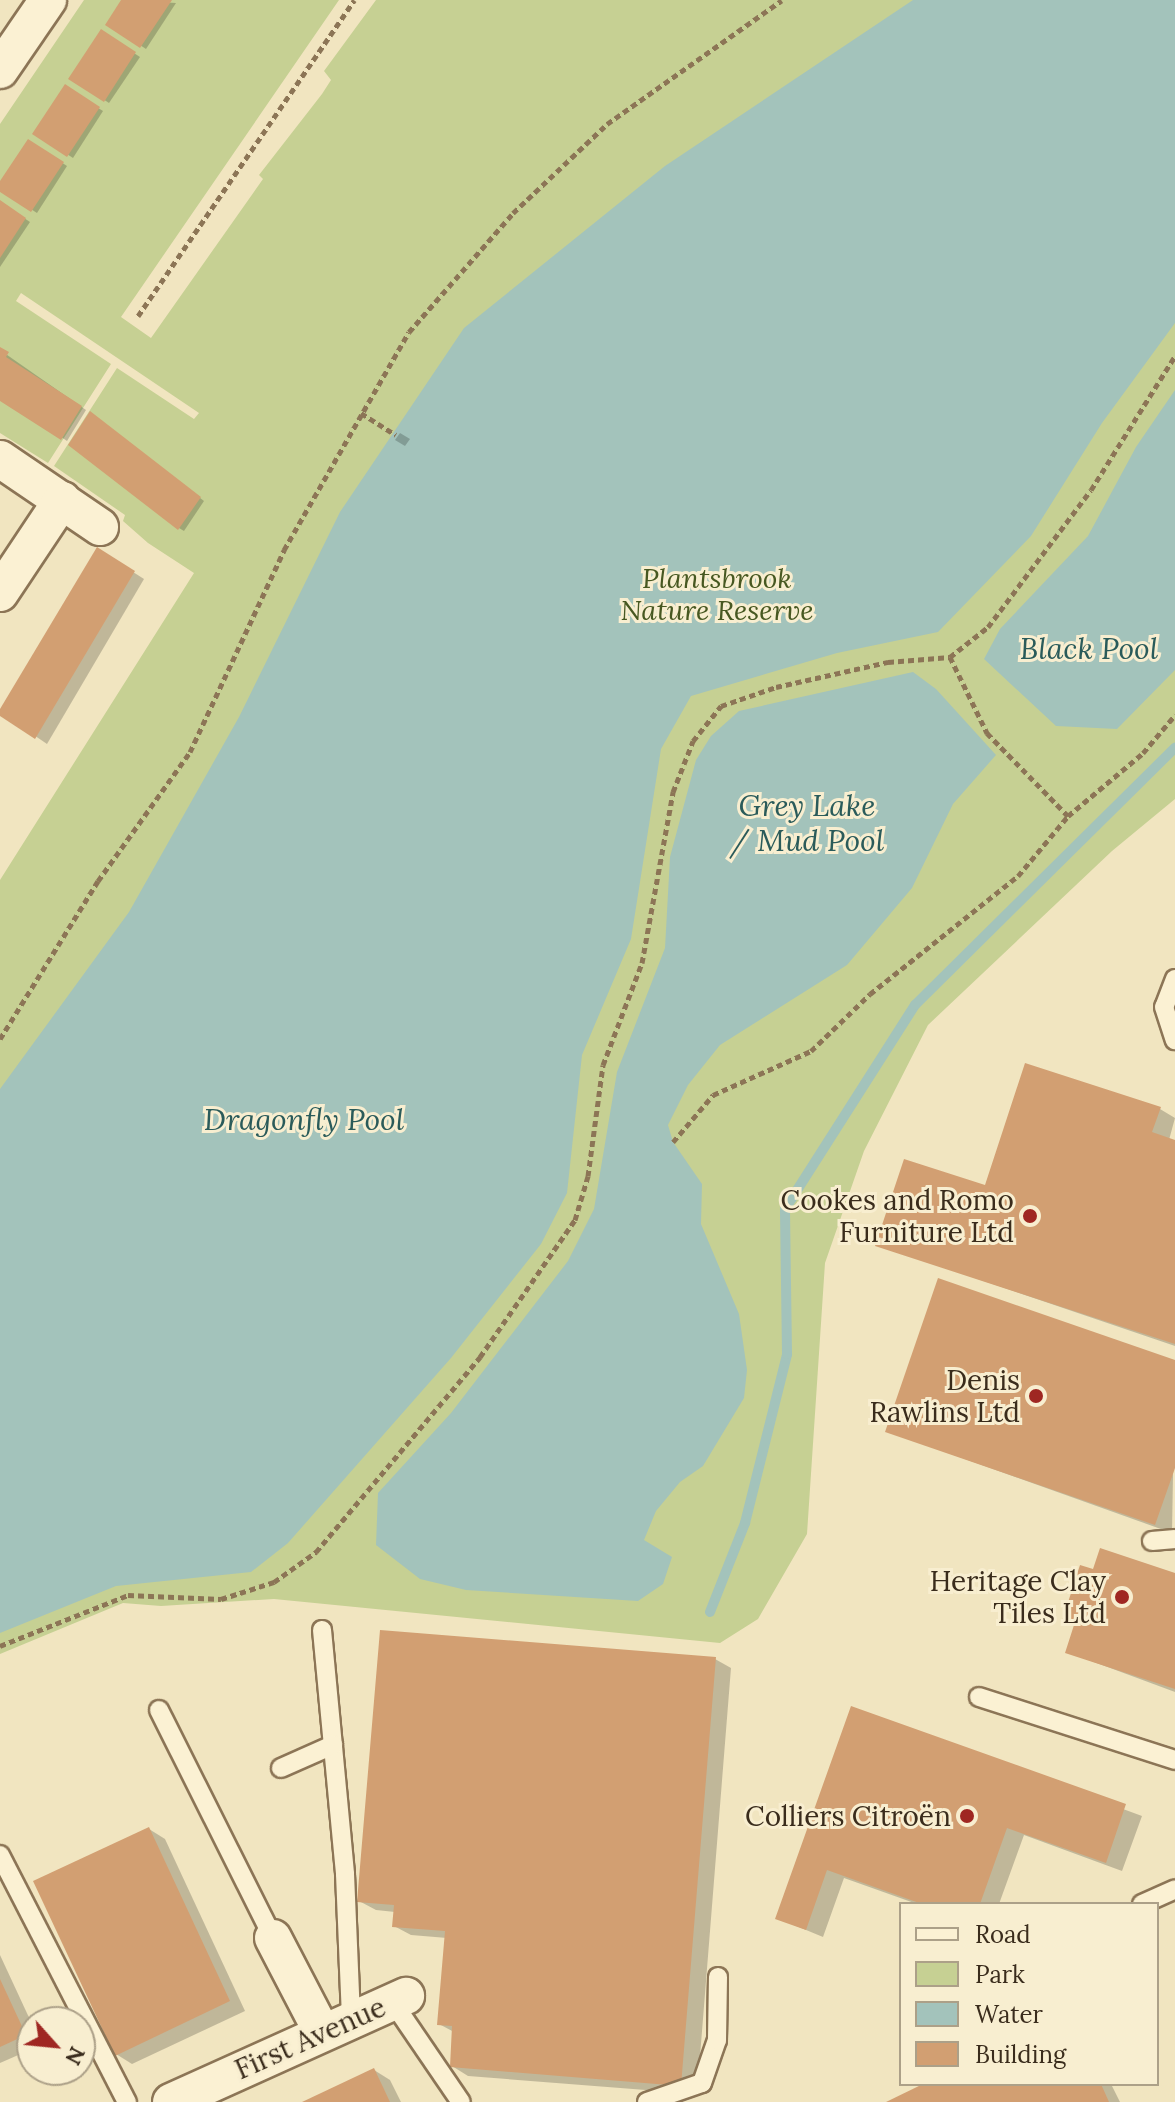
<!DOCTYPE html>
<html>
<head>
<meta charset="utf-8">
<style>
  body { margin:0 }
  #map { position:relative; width:1175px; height:2102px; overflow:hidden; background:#f1e5c0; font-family:Lora,serif }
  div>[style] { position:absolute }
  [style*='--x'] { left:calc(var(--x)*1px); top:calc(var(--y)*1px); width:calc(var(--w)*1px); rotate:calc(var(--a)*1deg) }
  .green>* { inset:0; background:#c6d093 }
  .water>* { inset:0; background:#a3c3bb }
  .shadow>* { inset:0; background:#0003 }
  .stream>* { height:10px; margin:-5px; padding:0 5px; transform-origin:5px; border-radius:5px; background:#a3c3bb }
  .building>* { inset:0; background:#d29f72 }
  .path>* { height:5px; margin-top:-2.5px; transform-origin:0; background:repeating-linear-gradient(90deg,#8c7556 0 6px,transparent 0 10px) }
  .roads { filter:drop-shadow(2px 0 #8c7556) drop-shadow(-2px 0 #8c7556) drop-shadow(0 2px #8c7556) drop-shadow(0 -2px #8c7556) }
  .lane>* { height:18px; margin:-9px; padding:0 9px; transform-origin:9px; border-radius:9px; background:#fbf1d3 }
  .street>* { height:36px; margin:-18px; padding:0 18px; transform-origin:18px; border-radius:18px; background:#fbf1d3 }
  .dots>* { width:22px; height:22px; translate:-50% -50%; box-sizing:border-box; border:4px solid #f8eed0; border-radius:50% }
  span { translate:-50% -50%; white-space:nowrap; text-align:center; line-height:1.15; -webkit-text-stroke:6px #f8eed0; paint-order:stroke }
  .park-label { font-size:28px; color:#475821; font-style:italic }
  .poi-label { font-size:28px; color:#3a2c1c }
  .right { translate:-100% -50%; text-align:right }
  .street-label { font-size:28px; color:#3a2c1c }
  .water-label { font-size:30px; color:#2a5b5a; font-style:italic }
  .legend { position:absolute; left:899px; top:1902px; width:260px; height:184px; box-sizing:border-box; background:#f8eed0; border:2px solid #aca088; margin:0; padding:10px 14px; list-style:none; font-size:24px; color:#3a2c1c }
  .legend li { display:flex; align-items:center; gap:16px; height:40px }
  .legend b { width:40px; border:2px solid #aca088 }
  .north { position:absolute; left:16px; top:2006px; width:80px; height:80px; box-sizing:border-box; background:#f8eed0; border:2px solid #aca088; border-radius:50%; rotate:117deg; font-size:22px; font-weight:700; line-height:32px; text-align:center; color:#3a2c1c }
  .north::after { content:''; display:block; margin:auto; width:28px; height:36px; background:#9f2722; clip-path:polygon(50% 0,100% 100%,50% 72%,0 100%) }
</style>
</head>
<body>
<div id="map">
  <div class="green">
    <i style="clip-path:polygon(84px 0,339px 0,121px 317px,151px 338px,263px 179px,259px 175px,322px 94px,331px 80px,324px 71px,376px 0,1175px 0,1175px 799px,1112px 851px,928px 1025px,864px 1151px,825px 1263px,807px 1534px,758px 1619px,720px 1643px,274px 1599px,161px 1606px,123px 1603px,0 1654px,0 880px,194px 573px,148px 543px,123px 521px,125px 515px,54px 466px,117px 368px,194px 419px,199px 413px,21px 293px,16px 301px,111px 364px,48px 463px,0 433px,0 124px)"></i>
  </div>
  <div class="water">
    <i style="clip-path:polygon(913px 0,1175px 0,1175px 323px,1102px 423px,1031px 536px,938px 632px,837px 653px,691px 696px,661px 749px,631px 939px,582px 1055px,567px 1193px,541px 1244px,451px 1358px,288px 1543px,251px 1572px,116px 1586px,0 1633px,0 1089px,129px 912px,239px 717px,340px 512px,464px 328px,665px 166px)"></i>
    <i style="clip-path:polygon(1175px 390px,1175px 670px,1117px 729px,1056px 726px,984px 659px,1000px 629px,1088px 536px,1136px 447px)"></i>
    <i style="clip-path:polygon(913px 672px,936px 689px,996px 755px,953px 804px,912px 888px,847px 965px,720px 1045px,688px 1085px,668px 1125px,673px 1142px,702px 1184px,701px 1224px,739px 1314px,747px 1370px,744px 1398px,703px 1466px,680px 1482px,656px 1511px,644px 1540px,672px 1557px,663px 1584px,638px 1601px,466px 1590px,420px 1579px,376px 1545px,378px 1493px,451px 1413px,568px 1261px,594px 1209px,617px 1072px,665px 948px,670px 857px,696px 760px,711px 736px,739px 711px)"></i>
  </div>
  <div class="shadow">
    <i style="clip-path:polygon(124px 0,176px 3px,146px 49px,108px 24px)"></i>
    <i style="clip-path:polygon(102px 32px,140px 57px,109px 103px,71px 78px)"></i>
    <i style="clip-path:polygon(65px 87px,103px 111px,73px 158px,35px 133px)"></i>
    <i style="clip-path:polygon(29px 141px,67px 166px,37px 213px,0 189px)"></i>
    <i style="clip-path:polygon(0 202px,30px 222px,0 267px)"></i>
    <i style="clip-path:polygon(0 350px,86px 410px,67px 441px,0 395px)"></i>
    <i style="clip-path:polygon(95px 416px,204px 501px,184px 531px,179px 528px)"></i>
    <i style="clip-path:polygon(400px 433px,410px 439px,405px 446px,395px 440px)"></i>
    <i style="clip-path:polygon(108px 556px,144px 579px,47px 744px,0 712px)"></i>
    <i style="clip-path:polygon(1160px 1109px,1175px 1118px,1169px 1140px,1175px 1142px,1175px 1346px,878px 1245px,986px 1188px)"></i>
    <i style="clip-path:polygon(1175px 1362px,1172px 1533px,887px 1431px)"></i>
    <i style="clip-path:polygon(1095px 1572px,1175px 1575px,1175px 1692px,1067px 1652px,1076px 1627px,1064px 1620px)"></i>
    <i style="clip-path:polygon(715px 1659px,731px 1668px,697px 2094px,468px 2076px,452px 2066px,454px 2032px,439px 2024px,447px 1938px,411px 1935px,394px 1926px,395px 1912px,376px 1910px,359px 1901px)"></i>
    <i style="clip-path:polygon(852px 1709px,1142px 1816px,1122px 1871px,1024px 1835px,999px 1904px,917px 1904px,844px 1878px,823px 1937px,777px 1918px)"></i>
    <i style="clip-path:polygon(149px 1829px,165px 1839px,245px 2011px,132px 2064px,116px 2054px)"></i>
    <i style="clip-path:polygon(0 1955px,32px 2024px,32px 2049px,0 2063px)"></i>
    <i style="clip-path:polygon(374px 2070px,390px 2080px,401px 2102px,307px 2102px)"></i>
    <i style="clip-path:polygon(927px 2084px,1111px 2084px,1120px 2102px,891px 2102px)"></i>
  </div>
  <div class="stream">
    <i style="--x:710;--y:1612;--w:96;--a:-68.5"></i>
    <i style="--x:745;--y:1523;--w:174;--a:-76"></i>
    <i style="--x:787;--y:1354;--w:145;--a:-90.8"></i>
    <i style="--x:785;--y:1209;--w:242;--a:-57.5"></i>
    <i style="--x:915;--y:1005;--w:366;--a:-44.7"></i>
  </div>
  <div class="building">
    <i style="clip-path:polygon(121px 0,172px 0,140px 48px,105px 25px)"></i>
    <i style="clip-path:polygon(101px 29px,136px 52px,104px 102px,68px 79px)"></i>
    <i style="clip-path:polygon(65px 84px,100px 107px,67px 157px,32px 134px)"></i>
    <i style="clip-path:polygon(28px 139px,64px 162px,31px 212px,0 192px,0 181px)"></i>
    <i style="clip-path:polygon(0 200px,26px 218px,0 258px)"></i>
    <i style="clip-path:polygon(0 347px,9px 352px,6px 357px,82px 406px,61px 440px,0 401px)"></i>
    <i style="clip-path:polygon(90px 411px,201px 497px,178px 530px,68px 445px)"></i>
    <i style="clip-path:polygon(97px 547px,135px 571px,35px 739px,0 716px,0 709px)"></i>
    <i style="clip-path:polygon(1025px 1063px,1161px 1107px,1152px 1132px,1175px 1140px,1175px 1344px,875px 1246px,904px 1159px,985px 1185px)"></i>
    <i style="clip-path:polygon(938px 1278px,1175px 1360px,1175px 1468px,1155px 1525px,885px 1432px)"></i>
    <i style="clip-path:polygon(1100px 1548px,1175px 1573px,1175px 1689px,1065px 1653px,1074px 1625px,1062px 1621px,1080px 1565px,1093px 1569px)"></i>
    <i style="clip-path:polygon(380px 1630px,716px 1657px,681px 2086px,450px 2067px,452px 2026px,437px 2025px,445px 1931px,392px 1927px,394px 1905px,357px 1902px)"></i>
    <i style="clip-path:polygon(851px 1706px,1126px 1804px,1106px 1863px,1007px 1828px,980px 1904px,922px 1904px,827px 1870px,806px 1930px,775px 1919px)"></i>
    <i style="clip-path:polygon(149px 1827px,230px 2001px,115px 2056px,33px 1881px)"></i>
    <i style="clip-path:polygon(0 1979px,26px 2035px,0 2047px)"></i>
    <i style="clip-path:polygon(374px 2068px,390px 2102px,302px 2102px)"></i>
    <i style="clip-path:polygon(923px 2084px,1101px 2084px,1109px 2102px,886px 2102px)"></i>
  </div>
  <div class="path">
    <i style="--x:138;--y:316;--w:383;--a:-55.6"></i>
    <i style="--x:361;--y:413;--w:41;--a:32.2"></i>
    <i style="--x:950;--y:657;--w:85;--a:64"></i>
    <i style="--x:987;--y:733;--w:116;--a:45.7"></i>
    <i style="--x:0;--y:1039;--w:186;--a:-58.2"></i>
    <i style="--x:98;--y:881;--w:158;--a:-54.5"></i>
    <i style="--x:190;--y:752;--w:223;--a:-65"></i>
    <i style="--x:284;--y:550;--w:251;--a:-60.2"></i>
    <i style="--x:409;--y:332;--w:158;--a:-48.8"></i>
    <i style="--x:513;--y:213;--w:129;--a:-43.4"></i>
    <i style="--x:607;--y:124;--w:214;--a:-35.3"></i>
    <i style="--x:673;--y:1142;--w:62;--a:-49.6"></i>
    <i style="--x:713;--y:1095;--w:107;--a:-24.2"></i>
    <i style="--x:811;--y:1051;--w:82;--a:-44"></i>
    <i style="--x:870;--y:994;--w:189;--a:-38.6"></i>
    <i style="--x:1018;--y:876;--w:78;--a:-50.2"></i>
    <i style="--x:1068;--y:816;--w:98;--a:-40"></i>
    <i style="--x:1143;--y:753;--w:50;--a:-49.9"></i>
    <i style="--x:0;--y:1646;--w:138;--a:-21.7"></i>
    <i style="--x:128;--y:1595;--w:93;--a:2.5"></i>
    <i style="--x:221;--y:1599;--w:56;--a:-17.8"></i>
    <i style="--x:274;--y:1582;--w:52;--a:-35.5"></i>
    <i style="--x:316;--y:1552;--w:255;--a:-49.9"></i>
    <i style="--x:480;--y:1357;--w:167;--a:-55.3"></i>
    <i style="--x:575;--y:1220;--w:46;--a:-73.5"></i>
    <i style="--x:588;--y:1176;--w:112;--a:-82.3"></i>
    <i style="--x:603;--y:1065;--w:109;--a:-69.1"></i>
    <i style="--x:642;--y:963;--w:174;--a:-79.7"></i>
    <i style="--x:673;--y:792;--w:55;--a:-68.6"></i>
    <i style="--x:693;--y:741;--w:45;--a:-51.3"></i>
    <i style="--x:721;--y:706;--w:58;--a:-19.1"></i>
    <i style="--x:776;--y:687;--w:115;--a:-12.6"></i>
    <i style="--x:888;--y:662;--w:62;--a:-4.6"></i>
    <i style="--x:950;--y:657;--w:48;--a:-38.3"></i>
    <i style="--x:988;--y:627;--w:171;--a:-53.1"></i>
    <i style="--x:1091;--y:490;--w:158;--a:-57.9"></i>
  </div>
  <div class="roads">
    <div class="lane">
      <i style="--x:1175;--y:979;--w:30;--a:111"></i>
      <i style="--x:1164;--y:1007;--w:35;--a:72"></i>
      <i style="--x:1152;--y:1541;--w:23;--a:-5"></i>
      <i style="--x:322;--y:1630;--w:245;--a:84.6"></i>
      <i style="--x:345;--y:1874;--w:145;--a:87.6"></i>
      <i style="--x:979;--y:1697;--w:206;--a:17.8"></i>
      <i style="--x:159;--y:1710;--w:255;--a:63.4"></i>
      <i style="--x:281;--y:1768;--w:57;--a:-23.9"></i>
      <i style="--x:0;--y:1855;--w:278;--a:62.8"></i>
      <i style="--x:1142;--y:1904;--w:36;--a:-24"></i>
      <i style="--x:392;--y:2001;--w:122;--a:55.7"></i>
      <i style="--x:647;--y:2102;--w:58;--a:-19.1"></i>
      <i style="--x:702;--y:2083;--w:46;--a:-70.8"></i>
      <i style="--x:717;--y:2040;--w:63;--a:-89.1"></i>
    </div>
    <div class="street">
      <i style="--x:0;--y:70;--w:85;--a:-55.6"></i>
      <i style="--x:0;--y:459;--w:121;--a:34.2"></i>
      <i style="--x:0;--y:593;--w:112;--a:-56.3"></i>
      <i style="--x:273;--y:1938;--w:106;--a:62.5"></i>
      <i style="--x:171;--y:2102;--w:258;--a:-24.3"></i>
    </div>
  </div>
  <div class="dots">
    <i style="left:1030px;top:1216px;background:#9f2722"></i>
    <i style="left:1036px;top:1396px;background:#9f2722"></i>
    <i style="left:1122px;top:1597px;background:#9f2722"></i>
    <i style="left:967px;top:1816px;background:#9f2722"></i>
  </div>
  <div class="park-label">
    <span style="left:717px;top:594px">Plantsbrook<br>Nature Reserve</span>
  </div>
  <div class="poi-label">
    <span class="right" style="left:1014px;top:1216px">Cookes and Romo<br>Furniture Ltd</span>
    <span class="right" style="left:1020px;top:1396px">Denis<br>Rawlins Ltd</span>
    <span class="right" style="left:1106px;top:1597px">Heritage Clay<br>Tiles Ltd</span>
    <span class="right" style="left:951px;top:1816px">Colliers Citroën</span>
  </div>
  <div class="street-label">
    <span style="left:310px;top:2038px;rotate:-24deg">First Avenue</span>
  </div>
  <div class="water-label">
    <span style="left:1089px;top:648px">Black Pool</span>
    <span style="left:807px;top:822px">Grey Lake<br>/ Mud Pool</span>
    <span style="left:304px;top:1119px">Dragonfly Pool</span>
  </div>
  <ul class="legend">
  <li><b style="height:10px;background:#fbf1d3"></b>Road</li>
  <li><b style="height:22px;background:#c6d093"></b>Park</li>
  <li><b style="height:22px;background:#a3c3bb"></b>Water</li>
  <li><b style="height:22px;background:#d29f72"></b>Building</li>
  </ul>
  <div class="north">N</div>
</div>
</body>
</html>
